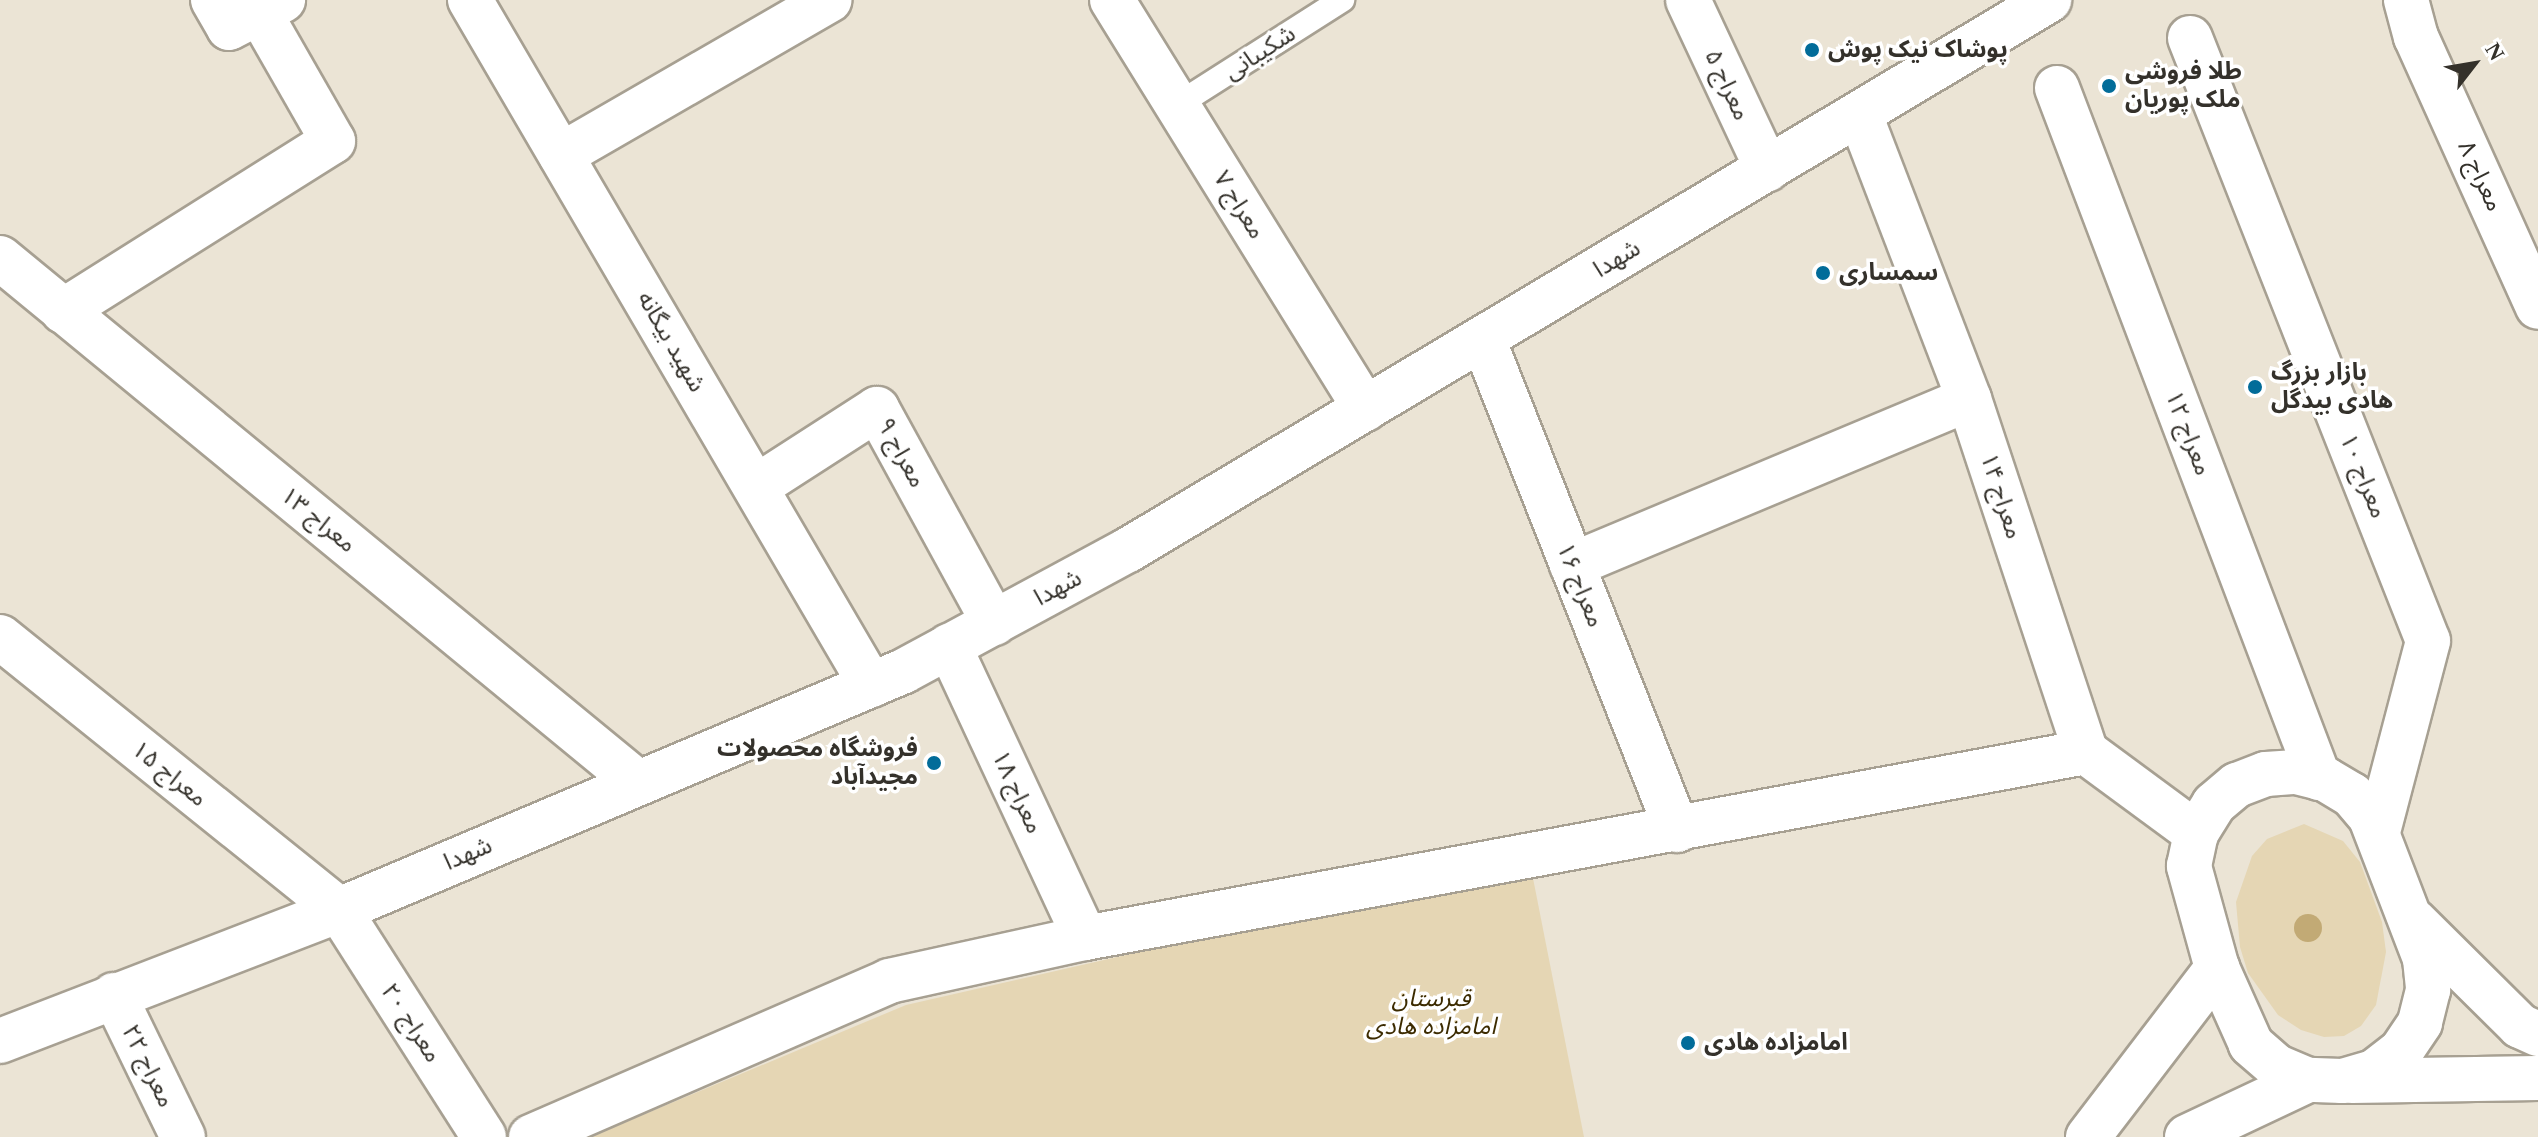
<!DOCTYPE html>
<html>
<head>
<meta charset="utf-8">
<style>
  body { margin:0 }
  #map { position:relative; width:2538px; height:1137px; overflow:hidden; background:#ebe4d5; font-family:"Times New Roman","Noto Sans Arabic",serif }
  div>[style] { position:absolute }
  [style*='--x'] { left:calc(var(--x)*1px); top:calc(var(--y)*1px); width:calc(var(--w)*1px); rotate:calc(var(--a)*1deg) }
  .green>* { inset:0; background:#e5d6b4 }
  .water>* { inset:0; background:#c2aa75 }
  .round { border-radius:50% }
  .roads { filter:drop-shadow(2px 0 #a7a092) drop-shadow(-2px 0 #a7a092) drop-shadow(0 2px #a7a092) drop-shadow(0 -2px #a7a092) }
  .lane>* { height:24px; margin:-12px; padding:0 12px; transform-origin:12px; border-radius:12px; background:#fff }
  .street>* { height:44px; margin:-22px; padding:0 22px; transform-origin:22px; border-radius:22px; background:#fff }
  .secondary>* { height:44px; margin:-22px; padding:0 22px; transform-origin:22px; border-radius:22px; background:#fff }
  .dots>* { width:22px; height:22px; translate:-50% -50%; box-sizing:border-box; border:4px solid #fff; border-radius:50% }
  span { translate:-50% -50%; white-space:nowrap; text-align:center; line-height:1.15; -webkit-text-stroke:7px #fff; paint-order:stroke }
  .poi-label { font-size:24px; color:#34312b; font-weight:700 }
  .left { translate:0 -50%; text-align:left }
  .right { translate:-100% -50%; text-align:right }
  .street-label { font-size:24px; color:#34312b }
  .park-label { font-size:24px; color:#3c2b00; font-style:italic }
  .north { position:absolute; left:2434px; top:24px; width:80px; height:80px; -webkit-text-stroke:6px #fff; paint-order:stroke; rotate:59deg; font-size:22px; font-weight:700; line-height:32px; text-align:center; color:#34312b }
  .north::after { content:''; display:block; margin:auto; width:28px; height:36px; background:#34312b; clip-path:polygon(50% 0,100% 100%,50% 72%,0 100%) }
</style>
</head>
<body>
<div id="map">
  <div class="green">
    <i style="clip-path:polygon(2304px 824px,2343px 841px,2360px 862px,2382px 922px,2386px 952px,2376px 1005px,2361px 1026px,2344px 1036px,2324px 1037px,2301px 1030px,2278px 1015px,2248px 973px,2240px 947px,2236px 902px,2252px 856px,2267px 839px)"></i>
    <i style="clip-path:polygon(1530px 863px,1584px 1137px,590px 1137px,906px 1005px)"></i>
  </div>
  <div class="water">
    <i class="round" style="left:2294px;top:914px;width:28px;height:28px"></i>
  </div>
  <div class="roads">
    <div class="lane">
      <i style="--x:1177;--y:105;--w:196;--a:-32.5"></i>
    </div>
    <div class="street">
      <i style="--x:213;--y:0;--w:32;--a:60"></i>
      <i style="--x:229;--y:28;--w:61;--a:-27.4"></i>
      <i style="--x:470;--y:0;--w:794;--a:59.66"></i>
      <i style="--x:1112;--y:0;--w:481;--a:58.2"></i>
      <i style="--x:1688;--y:0;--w:187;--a:64.9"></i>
      <i style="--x:2406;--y:0;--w:38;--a:75"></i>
      <i style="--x:2416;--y:37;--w:296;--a:65.7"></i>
      <i style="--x:2190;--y:38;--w:648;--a:68.46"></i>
      <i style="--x:2428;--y:641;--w:197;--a:104.7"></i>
      <i style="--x:2057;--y:88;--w:738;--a:69.21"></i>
      <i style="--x:1860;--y:115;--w:304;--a:69"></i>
      <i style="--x:1969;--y:399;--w:372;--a:71.7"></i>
      <i style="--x:2086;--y:752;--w:137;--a:36.4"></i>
      <i style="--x:561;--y:155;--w:310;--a:-30"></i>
      <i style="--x:0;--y:258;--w:825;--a:39.44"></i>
      <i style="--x:63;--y:311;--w:319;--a:-32.2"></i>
      <i style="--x:333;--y:141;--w:149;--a:-119.8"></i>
      <i style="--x:1483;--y:339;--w:528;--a:68.44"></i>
      <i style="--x:756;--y:487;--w:144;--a:-32.8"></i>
      <i style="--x:877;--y:409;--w:244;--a:61.3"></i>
      <i style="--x:1572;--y:565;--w:430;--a:-22.7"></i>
      <i style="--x:0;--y:637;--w:435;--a:38.8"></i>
      <i style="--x:339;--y:910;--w:269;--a:57.4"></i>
      <i style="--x:949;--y:646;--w:322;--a:65"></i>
      <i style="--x:2296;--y:772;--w:30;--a:14"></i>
      <i style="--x:2325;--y:779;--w:31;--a:31"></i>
      <i style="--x:2352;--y:795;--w:30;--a:50"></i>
      <i style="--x:2371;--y:818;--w:151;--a:69"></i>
      <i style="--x:2425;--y:959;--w:31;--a:84"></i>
      <i style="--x:2428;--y:990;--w:34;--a:104"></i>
      <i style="--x:2420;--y:1023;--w:34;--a:124"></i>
      <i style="--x:2401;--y:1051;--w:34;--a:142"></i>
      <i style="--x:2374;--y:1072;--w:33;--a:164"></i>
      <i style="--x:2342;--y:1081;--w:34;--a:-178"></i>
      <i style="--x:2308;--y:1080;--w:34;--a:-157"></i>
      <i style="--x:2277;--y:1067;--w:35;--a:-139"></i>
      <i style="--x:2251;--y:1044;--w:83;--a:-114.1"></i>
      <i style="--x:2217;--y:968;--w:106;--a:-105.4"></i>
      <i style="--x:2189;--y:866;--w:34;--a:-78"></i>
      <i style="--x:2196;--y:833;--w:34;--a:-58"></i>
      <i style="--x:2214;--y:804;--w:30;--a:-40"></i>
      <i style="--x:2237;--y:785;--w:31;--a:-21"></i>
      <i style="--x:2266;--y:774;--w:30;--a:-4"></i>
      <i style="--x:2414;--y:921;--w:149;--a:44.7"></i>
      <i style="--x:2520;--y:1026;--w:20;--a:24"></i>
      <i style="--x:114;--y:995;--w:158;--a:64.1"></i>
      <i style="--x:2352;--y:1081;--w:186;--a:-0.9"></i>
      <i style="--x:531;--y:1137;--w:391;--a:-23.5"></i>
      <i style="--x:889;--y:981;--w:201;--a:-12.4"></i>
      <i style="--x:1085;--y:938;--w:1018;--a:-10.53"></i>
      <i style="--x:2088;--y:1137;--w:213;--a:-52.6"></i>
      <i style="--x:2187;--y:1137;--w:134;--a:-25.2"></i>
    </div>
    <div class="secondary">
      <i style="--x:0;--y:1041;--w:363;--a:-21.1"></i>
      <i style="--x:339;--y:910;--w:613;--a:-22.93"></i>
      <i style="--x:904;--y:671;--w:255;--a:-28.4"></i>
      <i style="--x:1128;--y:550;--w:1073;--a:-30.84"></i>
    </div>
  </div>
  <div class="dots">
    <i style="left:1812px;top:50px;background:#026c99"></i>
    <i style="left:2109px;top:86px;background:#026c99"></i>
    <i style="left:1823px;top:273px;background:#026c99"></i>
    <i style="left:2255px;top:387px;background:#026c99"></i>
    <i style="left:934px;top:763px;background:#026c99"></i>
    <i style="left:1688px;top:1043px;background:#026c99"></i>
  </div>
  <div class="poi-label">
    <span class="left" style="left:1828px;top:50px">پوشاک نیک پوش</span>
    <span class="left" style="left:2125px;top:86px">طلا فروشی<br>ملک پوریان</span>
    <span class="left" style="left:1839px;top:273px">سمساری</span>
    <span class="left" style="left:2271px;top:387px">بازار بزرگ<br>هادی بیدگل</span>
    <span class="right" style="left:918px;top:763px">فروشگاه محصولات<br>مجیدآباد</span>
    <span class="left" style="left:1704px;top:1043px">امامزاده هادی</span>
  </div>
  <div class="street-label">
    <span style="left:1260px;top:53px;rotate:-33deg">شکیبانی</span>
    <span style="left:1727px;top:85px;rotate:65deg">معراج ۵</span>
    <span style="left:2480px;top:176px;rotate:65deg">معراج ۸</span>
    <span style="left:1239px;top:205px;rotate:58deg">معراج ۷</span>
    <span style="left:1617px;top:259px;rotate:-31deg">شهدا</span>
    <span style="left:671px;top:342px;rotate:60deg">شهید بیگانه</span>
    <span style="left:2188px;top:433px;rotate:69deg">معراج ۱۲</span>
    <span style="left:901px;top:453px;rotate:61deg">معراج ۹</span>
    <span style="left:2363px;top:476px;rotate:68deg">معراج ۱۰</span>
    <span style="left:2001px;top:496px;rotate:72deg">معراج ۱۴</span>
    <span style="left:318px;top:520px;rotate:39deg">معراج ۱۳</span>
    <span style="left:1580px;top:585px;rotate:68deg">معراج ۱۶</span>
    <span style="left:1058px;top:588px;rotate:-28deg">شهدا</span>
    <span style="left:169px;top:774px;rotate:39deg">معراج ۱۵</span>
    <span style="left:1017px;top:792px;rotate:65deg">معراج ۱۸</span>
    <span style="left:468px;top:854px;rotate:-23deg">شهدا</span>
    <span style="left:411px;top:1023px;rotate:57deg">معراج ۲۰</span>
    <span style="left:148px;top:1066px;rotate:64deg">معراج ۲۲</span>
  </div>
  <div class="park-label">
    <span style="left:1431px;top:1013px">قبرستان<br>امامزاده هادی</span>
  </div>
  <div class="north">N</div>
</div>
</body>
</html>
